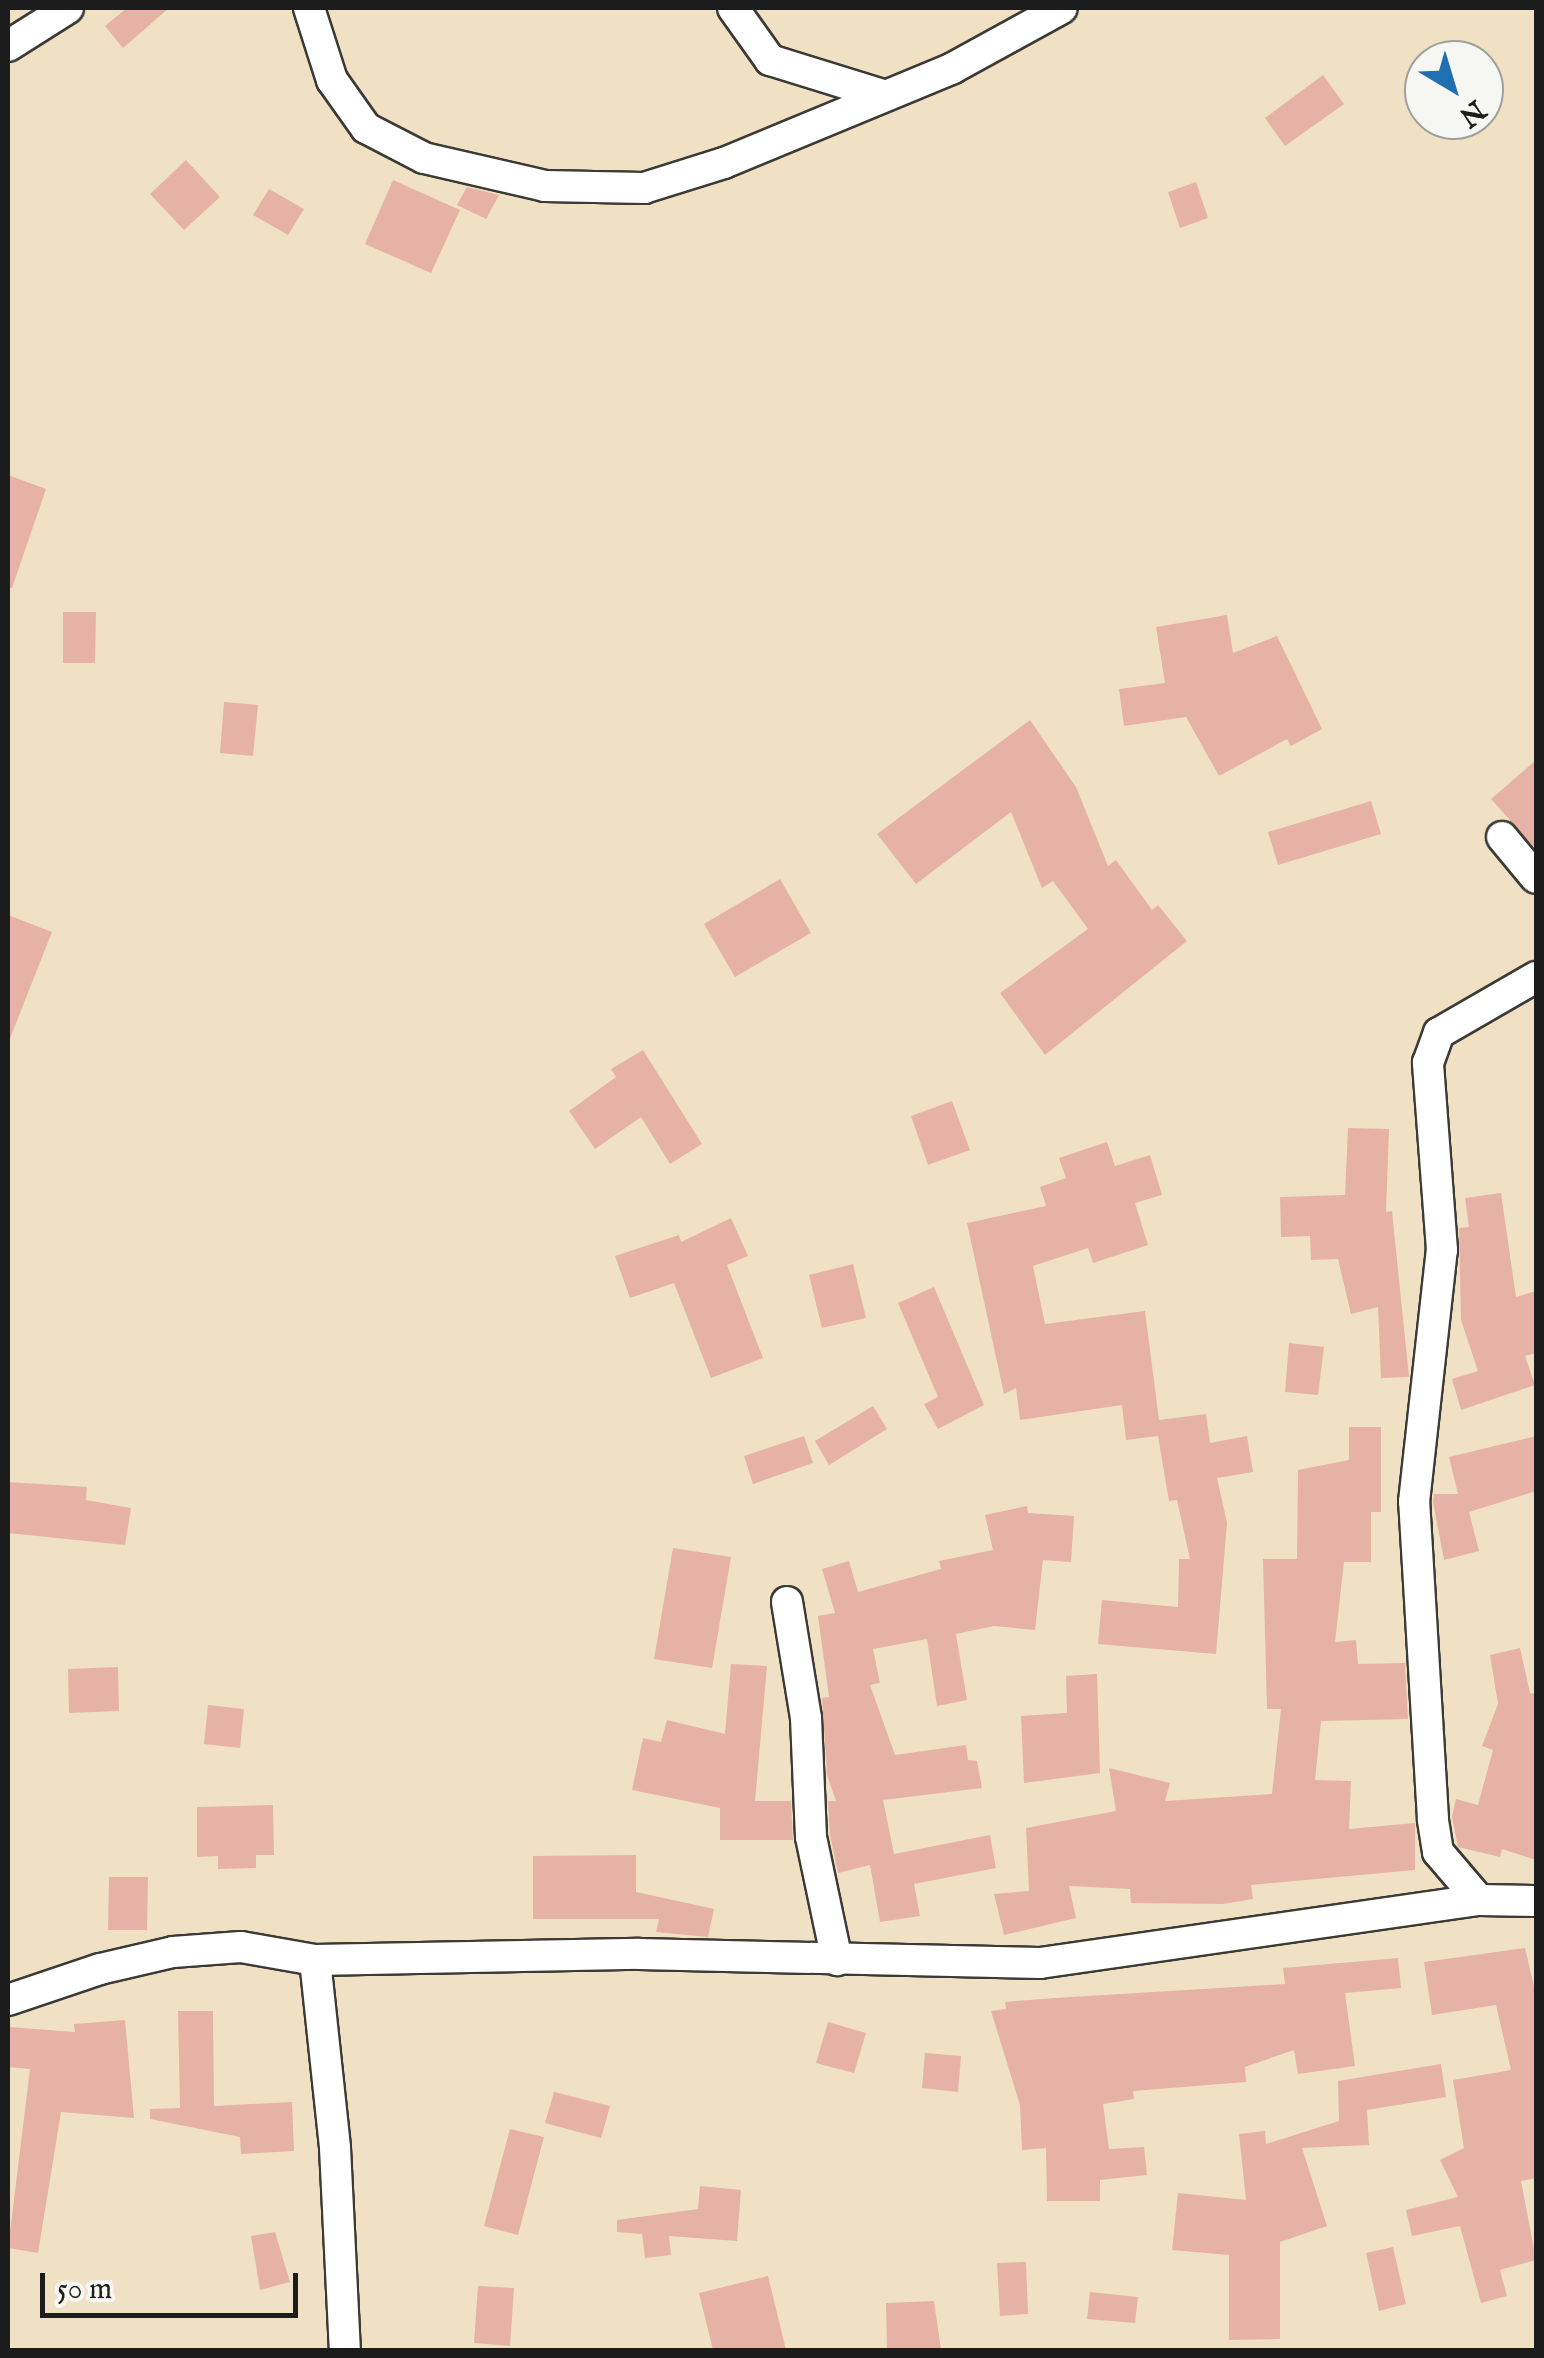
<!DOCTYPE html>
<html>
<head>
<meta charset="utf-8">
<style>
  body { margin:0 }
  #map { position:relative; width:1544px; height:2358px; overflow:hidden; background:#f0e1c5; font-family:"IM FELL English",serif }
  div>[style] { position:absolute }
  [style*='--x'] { left:calc(var(--x)*1px); top:calc(var(--y)*1px); width:calc(var(--w)*1px); rotate:calc(var(--a)*1deg) }
  .building>* { inset:0; background:#e6b2a6 }
  .roads { filter:drop-shadow(2px 0 #3c3a35) drop-shadow(-2px 0 #3c3a35) drop-shadow(0 2px #3c3a35) drop-shadow(0 -2px #3c3a35) }
  .street>* { height:30px; margin:-15px; padding:0 15px; transform-origin:15px; border-radius:15px; background:#fff }
  span { translate:-50% -50%; white-space:nowrap; text-align:center; line-height:1.15; -webkit-text-stroke:8px #f6f6f2; paint-order:stroke }
  .frame { position:absolute; inset:0; border:10px solid #1c1c1c; pointer-events:none }
  .north { position:absolute; left:1404px; top:40px; width:100px; height:100px; box-sizing:border-box; background:#f6f6f2; border:2px solid #9f9f9c; border-radius:50%; rotate:142deg; font-size:28px; font-weight:700; line-height:40px; text-align:center; color:#1c1c1c }
  .north::after { content:''; display:block; margin:auto; width:35px; height:45px; background:#1f6fb2; clip-path:polygon(50% 0,100% 100%,50% 72%,0 100%) }
  .scale { position:absolute; left:40px; top:2273px; width:258px; height:45px; box-sizing:border-box; border:5px solid #1c1c1c; border-top:0; padding-left:12px; font-size:30px; line-height:35px; white-space:nowrap; color:#1c1c1c; -webkit-text-stroke:8px #f6f6f2; paint-order:stroke }
</style>
</head>
<body>
<div id="map">
  <div class="building">
    <i style="clip-path:polygon(127px 8px,169px 8px,123px 48px,105px 26px)"></i>
    <i style="clip-path:polygon(1323px 75px,1344px 104px,1285px 146px,1265px 118px)"></i>
    <i style="clip-path:polygon(186px 160px,220px 197px,184px 230px,150px 194px)"></i>
    <i style="clip-path:polygon(393px 180px,460px 210px,431px 273px,365px 244px)"></i>
    <i style="clip-path:polygon(1196px 182px,1208px 218px,1180px 228px,1168px 192px)"></i>
    <i style="clip-path:polygon(467px 187px,499px 195px,486px 219px,457px 205px)"></i>
    <i style="clip-path:polygon(269px 189px,304px 209px,288px 235px,253px 215px)"></i>
    <i style="clip-path:polygon(8px 475px,46px 489px,12px 588px,8px 587px)"></i>
    <i style="clip-path:polygon(63px 612px,96px 612px,95px 663px,63px 663px)"></i>
    <i style="clip-path:polygon(1227px 615px,1233px 653px,1277px 636px,1322px 729px,1291px 746px,1287px 739px,1219px 776px,1186px 717px,1124px 726px,1119px 689px,1165px 683px,1156px 627px)"></i>
    <i style="clip-path:polygon(224px 702px,258px 705px,253px 756px,220px 753px)"></i>
    <i style="clip-path:polygon(1030px 720px,1076px 787px,1108px 866px,1116px 860px,1152px 910px,1158px 905px,1187px 941px,1045px 1055px,1000px 993px,1088px 929px,1053px 881px,1042px 888px,1011px 812px,916px 884px,877px 834px)"></i>
    <i style="clip-path:polygon(1536px 760px,1536px 849px,1491px 799px)"></i>
    <i style="clip-path:polygon(1371px 801px,1381px 834px,1278px 865px,1268px 832px)"></i>
    <i style="clip-path:polygon(780px 879px,811px 933px,735px 977px,704px 924px)"></i>
    <i style="clip-path:polygon(8px 915px,52px 932px,9px 1041px,8px 1041px)"></i>
    <i style="clip-path:polygon(643px 1050px,702px 1144px,670px 1164px,641px 1117px,595px 1149px,569px 1111px,616px 1077px,611px 1069px)"></i>
    <i style="clip-path:polygon(952px 1101px,970px 1150px,928px 1165px,911px 1116px)"></i>
    <i style="clip-path:polygon(1348px 1128px,1389px 1129px,1386px 1212px,1392px 1211px,1409px 1377px,1381px 1378px,1378px 1307px,1351px 1314px,1338px 1259px,1311px 1260px,1310px 1236px,1281px 1237px,1280px 1197px,1345px 1195px)"></i>
    <i style="clip-path:polygon(1107px 1142px,1115px 1166px,1150px 1155px,1162px 1195px,1135px 1203px,1148px 1245px,1093px 1263px,1088px 1248px,1033px 1266px,1045px 1324px,1145px 1311px,1159px 1420px,1206px 1414px,1210px 1443px,1247px 1436px,1253px 1472px,1217px 1478px,1227px 1523px,1216px 1654px,1098px 1644px,1102px 1600px,1178px 1607px,1179px 1559px,1190px 1559px,1177px 1500px,1169px 1501px,1158px 1436px,1126px 1440px,1122px 1405px,1020px 1420px,1016px 1388px,1004px 1394px,967px 1223px,1046px 1206px,1040px 1187px,1066px 1178px,1059px 1158px)"></i>
    <i style="clip-path:polygon(1501px 1193px,1516px 1297px,1536px 1291px,1536px 1353px,1525px 1356px,1535px 1385px,1461px 1410px,1452px 1379px,1478px 1371px,1461px 1320px,1459px 1228px,1469px 1227px,1465px 1198px)"></i>
    <i style="clip-path:polygon(731px 1218px,748px 1256px,727px 1265px,763px 1358px,711px 1378px,674px 1283px,630px 1298px,615px 1256px,679px 1235px,681px 1242px)"></i>
    <i style="clip-path:polygon(853px 1264px,866px 1318px,822px 1328px,809px 1275px)"></i>
    <i style="clip-path:polygon(934px 1287px,984px 1405px,938px 1429px,924px 1404px,938px 1397px,898px 1303px)"></i>
    <i style="clip-path:polygon(1289px 1343px,1324px 1347px,1318px 1395px,1285px 1392px)"></i>
    <i style="clip-path:polygon(873px 1406px,887px 1429px,829px 1465px,815px 1441px)"></i>
    <i style="clip-path:polygon(1349px 1427px,1381px 1427px,1381px 1512px,1371px 1512px,1371px 1562px,1344px 1562px,1335px 1642px,1356px 1640px,1358px 1664px,1405px 1663px,1408px 1719px,1321px 1721px,1315px 1780px,1351px 1781px,1349px 1829px,1415px 1823px,1415px 1870px,1251px 1885px,1253px 1899px,1223px 1904px,1131px 1903px,1130px 1889px,1069px 1886px,1076px 1918px,1004px 1935px,994px 1894px,1029px 1891px,1026px 1828px,1116px 1811px,1109px 1768px,1170px 1783px,1165px 1801px,1272px 1794px,1281px 1709px,1267px 1709px,1263px 1559px,1297px 1559px,1298px 1470px,1349px 1460px)"></i>
    <i style="clip-path:polygon(804px 1436px,813px 1463px,753px 1484px,744px 1456px)"></i>
    <i style="clip-path:polygon(1536px 1436px,1536px 1491px,1469px 1512px,1479px 1551px,1444px 1560px,1433px 1502px,1434px 1494px,1458px 1494px,1449px 1457px)"></i>
    <i style="clip-path:polygon(8px 1482px,87px 1487px,86px 1500px,131px 1508px,125px 1545px,8px 1533px)"></i>
    <i style="clip-path:polygon(1027px 1506px,1028px 1513px,1074px 1516px,1071px 1562px,1043px 1560px,1035px 1630px,994px 1626px,956px 1634px,967px 1700px,937px 1706px,927px 1639px,873px 1649px,880px 1683px,870px 1685px,895px 1755px,966px 1745px,968px 1760px,977px 1761px,982px 1788px,883px 1800px,894px 1854px,990px 1835px,996px 1868px,914px 1884px,920px 1916px,880px 1922px,870px 1865px,838px 1873px,830px 1835px,828px 1801px,836px 1801px,827px 1775px,822px 1698px,829px 1697px,818px 1616px,835px 1613px,822px 1569px,849px 1561px,858px 1592px,941px 1569px,939px 1561px,993px 1550px,985px 1515px)"></i>
    <i style="clip-path:polygon(673px 1548px,731px 1557px,712px 1668px,654px 1659px)"></i>
    <i style="clip-path:polygon(1520px 1648px,1530px 1693px,1536px 1694px,1536px 1860px,1502px 1849px,1500px 1857px,1458px 1847px,1452px 1817px,1456px 1799px,1478px 1805px,1493px 1750px,1482px 1746px,1498px 1704px,1490px 1655px)"></i>
    <i style="clip-path:polygon(731px 1664px,767px 1666px,755px 1801px,791px 1801px,793px 1840px,720px 1840px,720px 1808px,632px 1790px,643px 1738px,661px 1742px,667px 1720px,725px 1734px)"></i>
    <i style="clip-path:polygon(118px 1667px,119px 1711px,69px 1713px,68px 1669px)"></i>
    <i style="clip-path:polygon(1097px 1674px,1100px 1773px,1024px 1783px,1021px 1716px,1067px 1713px,1066px 1676px)"></i>
    <i style="clip-path:polygon(208px 1705px,244px 1709px,240px 1748px,204px 1744px)"></i>
    <i style="clip-path:polygon(273px 1805px,274px 1855px,256px 1855px,256px 1868px,218px 1869px,218px 1856px,197px 1857px,197px 1807px)"></i>
    <i style="clip-path:polygon(636px 1855px,636px 1892px,714px 1909px,708px 1937px,656px 1932px,659px 1919px,533px 1919px,533px 1856px)"></i>
    <i style="clip-path:polygon(109px 1877px,148px 1877px,147px 1930px,108px 1930px)"></i>
    <i style="clip-path:polygon(1525px 1948px,1536px 1995px,1536px 2178px,1521px 2181px,1536px 2260px,1500px 2270px,1507px 2296px,1481px 2303px,1460px 2226px,1412px 2236px,1406px 2210px,1458px 2197px,1440px 2160px,1464px 2148px,1453px 2080px,1511px 2070px,1496px 2005px,1432px 2015px,1424px 1962px)"></i>
    <i style="clip-path:polygon(1398px 1958px,1401px 1988px,1345px 1993px,1355px 2066px,1298px 2074px,1294px 2050px,1245px 2067px,1246px 2082px,1133px 2091px,1134px 2099px,1103px 2104px,1109px 2149px,1144px 2147px,1147px 2175px,1100px 2180px,1100px 2201px,1047px 2201px,1046px 2148px,1022px 2150px,1020px 2105px,991px 2011px,1006px 2009px,1005px 2002px,1055px 1998px,1285px 1984px,1283px 1968px)"></i>
    <i style="clip-path:polygon(178px 2011px,213px 2011px,214px 2106px,292px 2102px,294px 2151px,241px 2154px,240px 2137px,150px 2119px,150px 2109px,180px 2108px)"></i>
    <i style="clip-path:polygon(125px 2020px,134px 2118px,61px 2112px,38px 2253px,8px 2248px,30px 2069px,8px 2067px,9px 2027px,75px 2032px,74px 2024px)"></i>
    <i style="clip-path:polygon(828px 2022px,866px 2033px,854px 2073px,816px 2063px)"></i>
    <i style="clip-path:polygon(925px 2053px,961px 2056px,958px 2092px,922px 2088px)"></i>
    <i style="clip-path:polygon(1441px 2064px,1446px 2097px,1367px 2110px,1369px 2145px,1302px 2148px,1327px 2226px,1280px 2242px,1280px 2339px,1229px 2340px,1229px 2255px,1172px 2250px,1178px 2193px,1246px 2200px,1239px 2134px,1265px 2131px,1266px 2144px,1339px 2121px,1338px 2081px)"></i>
    <i style="clip-path:polygon(554px 2092px,610px 2106px,601px 2138px,545px 2123px)"></i>
    <i style="clip-path:polygon(510px 2129px,544px 2137px,518px 2235px,484px 2226px)"></i>
    <i style="clip-path:polygon(700px 2186px,741px 2190px,737px 2241px,669px 2236px,671px 2255px,645px 2258px,642px 2234px,617px 2232px,617px 2220px,698px 2209px)"></i>
    <i style="clip-path:polygon(275px 2232px,290px 2282px,260px 2290px,251px 2236px)"></i>
    <i style="clip-path:polygon(1393px 2247px,1406px 2304px,1379px 2311px,1366px 2253px)"></i>
    <i style="clip-path:polygon(1026px 2262px,1028px 2314px,1000px 2316px,997px 2263px)"></i>
    <i style="clip-path:polygon(768px 2276px,786px 2350px,713px 2350px,699px 2293px)"></i>
    <i style="clip-path:polygon(478px 2286px,514px 2288px,510px 2346px,474px 2343px)"></i>
    <i style="clip-path:polygon(1090px 2292px,1138px 2297px,1135px 2323px,1087px 2319px)"></i>
    <i style="clip-path:polygon(934px 2301px,941px 2350px,887px 2350px,886px 2303px)"></i>
  </div>
  <div class="roads">
    <div class="street">
      <i style="--x:309;--y:8;--w:76;--a:72.3"></i>
      <i style="--x:332;--y:80;--w:59;--a:54.7"></i>
      <i style="--x:366;--y:128;--w:65;--a:27.3"></i>
      <i style="--x:424;--y:158;--w:124;--a:13"></i>
      <i style="--x:545;--y:186;--w:99;--a:1.2"></i>
      <i style="--x:644;--y:188;--w:84;--a:-17.4"></i>
      <i style="--x:724;--y:163;--w:248;--a:-22.5"></i>
      <i style="--x:953;--y:68;--w:124;--a:-28.8"></i>
      <i style="--x:733;--y:8;--w:64;--a:54.6"></i>
      <i style="--x:770;--y:60;--w:115;--a:17.2"></i>
      <i style="--x:8;--y:46;--w:71;--a:-32.3"></i>
      <i style="--x:1502;--y:837;--w:53;--a:50.3"></i>
      <i style="--x:787;--y:1602;--w:118;--a:80.7"></i>
      <i style="--x:806;--y:1718;--w:119;--a:87.6"></i>
      <i style="--x:811;--y:1837;--w:126;--a:78.1"></i>
      <i style="--x:1479;--y:1900;--w:63;--a:-130.5"></i>
      <i style="--x:1438;--y:1852;--w:33;--a:-99"></i>
      <i style="--x:1433;--y:1819;--w:318;--a:-93.4"></i>
      <i style="--x:1414;--y:1502;--w:254;--a:-83.7"></i>
      <i style="--x:1442;--y:1250;--w:188;--a:-94.3"></i>
      <i style="--x:1428;--y:1063;--w:32;--a:-70"></i>
      <i style="--x:1439;--y:1033;--w:112;--a:-30"></i>
      <i style="--x:315;--y:1960;--w:189;--a:83.9"></i>
      <i style="--x:335;--y:2148;--w:202;--a:87.2"></i>
      <i style="--x:8;--y:2000;--w:97;--a:-18.6"></i>
      <i style="--x:100;--y:1969;--w:75;--a:-13.1"></i>
      <i style="--x:173;--y:1952;--w:68;--a:-4.2"></i>
      <i style="--x:241;--y:1947;--w:75;--a:10"></i>
      <i style="--x:315;--y:1960;--w:324;--a:-1.1"></i>
      <i style="--x:639;--y:1954;--w:401;--a:1.3"></i>
      <i style="--x:1040;--y:1963;--w:443;--a:-8.2"></i>
      <i style="--x:1479;--y:1900;--w:57;--a:1"></i>
    </div>
  </div>
  <div class="frame"></div>
  <div class="north">N</div>
  <div class="scale">50 m</div>
</div>
</body>
</html>
